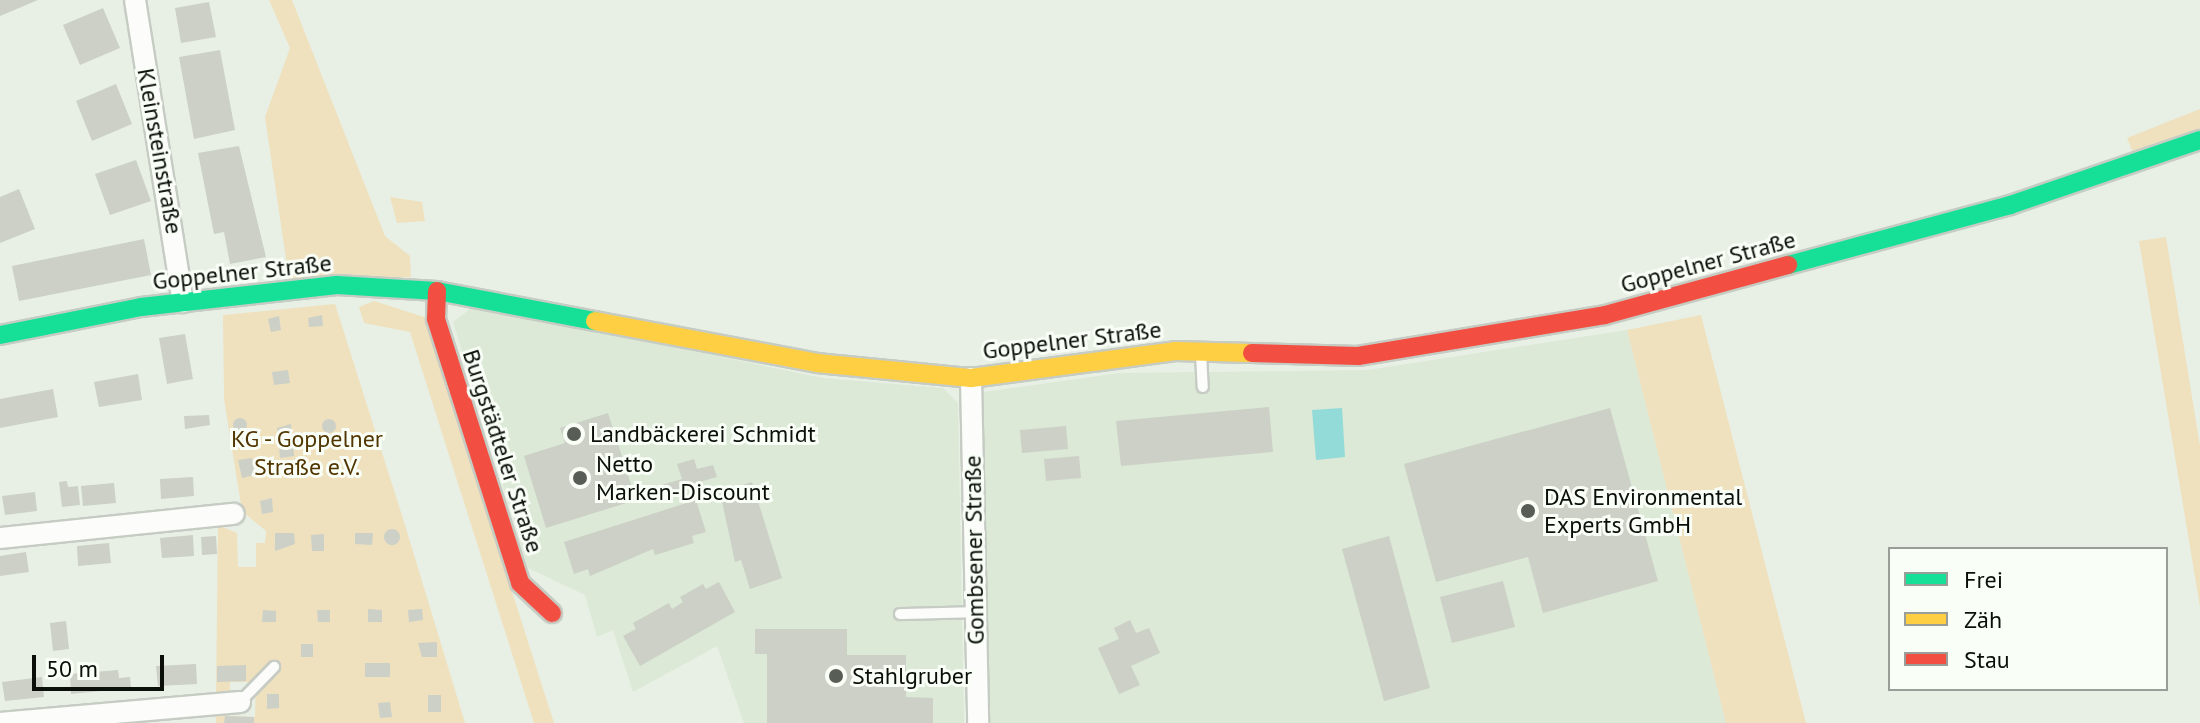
<!DOCTYPE html>
<html>
<head>
<meta charset="utf-8">
<style>
  body { margin:0 }
  #map { position:relative; width:2200px; height:723px; overflow:hidden; background:#e8f0e5; font-family:"PT Sans",sans-serif }
  div>[style] { position:absolute }
  [style*='--x'] { left:calc(var(--x)*1px); top:calc(var(--y)*1px); width:calc(var(--w)*1px); rotate:calc(var(--a)*1deg) }
  .built>* { inset:0; background:#dbe9d6 }
  .green>* { inset:0; background:#efe0be }
  .water>* { inset:0; background:#93dbd8 }
  .building>* { inset:0; background:#ccd0c7 }
  .round { border-radius:50% }
  .roads { filter:drop-shadow(2px 0 #c6ccc3) drop-shadow(-2px 0 #c6ccc3) drop-shadow(0 2px #c6ccc3) drop-shadow(0 -2px #c6ccc3) }
  .lane>* { height:10px; margin:-5px; padding:0 5px; transform-origin:5px; border-radius:5px; background:#fcfdfb }
  .street>* { height:20px; margin:-10px; padding:0 10px; transform-origin:10px; border-radius:10px; background:#fcfdfb }
  .fast>* { height:18px; margin:-9px; padding:0 9px; transform-origin:9px; border-radius:9px; background:#16e098 }
  .slow>* { height:18px; margin:-9px; padding:0 9px; transform-origin:9px; border-radius:9px; background:#ffcf43 }
  .jam>* { height:18px; margin:-9px; padding:0 9px; transform-origin:9px; border-radius:9px; background:#f24e42 }
  .dots>* { width:22px; height:22px; translate:-50% -50%; box-sizing:border-box; border:4px solid #f9fef7; border-radius:50% }
  span { translate:-50% -50%; white-space:nowrap; text-align:center; line-height:1.15; -webkit-text-stroke:6px #f9fef7; paint-order:stroke }
  .street-label { font-size:24px; color:#0a0f09 }
  .poi-label { font-size:24px; color:#0a0f09 }
  .left { translate:0 -50%; text-align:left }
  .park-label { font-size:24px; color:#523601 }
  .legend { position:absolute; left:1888px; top:547px; width:280px; height:144px; box-sizing:border-box; background:#f9fef7; border:2px solid #999e98; margin:0; padding:10px 14px; list-style:none; font-size:24px; color:#0a0f09 }
  .legend li { display:flex; align-items:center; gap:16px; height:40px }
  .legend b { width:40px; border:2px solid #999e98 }
  .scale { position:absolute; left:32px; top:655px; width:132px; height:36px; box-sizing:border-box; border:4px solid #0a0f09; border-top:0; padding-left:10px; font-size:24px; line-height:28px; white-space:nowrap; color:#0a0f09; -webkit-text-stroke:6px #f9fef7; paint-order:stroke }
</style>
</head>
<body>
<div id="map">
  <div class="built">
    <i style="clip-path:polygon(474px 306px,823px 378px,943px 388px,958px 403px,964px 723px,744px 723px,717px 646px,633px 692px,613px 630px,597px 637px,585px 595px,528px 568px,453px 322px)"></i>
    <i style="clip-path:polygon(1627px 330px,1726px 723px,987px 723px,983px 392px,1120px 373px,1368px 370px)"></i>
  </div>
  <div class="green">
    <i style="clip-path:polygon(269px 0,292px 0,385px 236px,410px 256px,411px 277px,289px 279px,265px 117px,290px 48px)"></i>
    <i style="clip-path:polygon(2200px 109px,2200px 129px,2134px 155px,2127px 138px)"></i>
    <i style="clip-path:polygon(390px 197px,422px 202px,425px 221px,397px 223px)"></i>
    <i style="clip-path:polygon(2166px 237px,2200px 446px,2200px 607px,2139px 241px)"></i>
    <i style="clip-path:polygon(374px 301px,424px 317px,554px 723px,534px 723px,410px 332px,364px 323px,359px 307px)"></i>
    <i style="clip-path:polygon(335px 304px,405px 525px,465px 723px,216px 723px,216px 715px,255px 717px,256px 682px,230px 682px,230px 693px,216px 694px,218px 525px,237px 533px,238px 567px,256px 567px,256px 543px,265px 543px,266px 531px,242px 511px,224px 399px,223px 315px)"></i>
    <i style="clip-path:polygon(1701px 315px,1806px 723px,1726px 723px,1627px 330px)"></i>
  </div>
  <div class="water">
    <i style="clip-path:polygon(1342px 408px,1345px 457px,1316px 460px,1312px 410px)"></i>
  </div>
  <div class="building">
    <i style="clip-path:polygon(0 0,38px 0,0 16px)"></i>
    <i style="clip-path:polygon(209px 2px,216px 37px,181px 43px,175px 8px)"></i>
    <i style="clip-path:polygon(103px 8px,120px 48px,80px 65px,63px 25px)"></i>
    <i style="clip-path:polygon(220px 50px,235px 130px,194px 139px,179px 57px)"></i>
    <i style="clip-path:polygon(116px 84px,132px 124px,92px 141px,76px 101px)"></i>
    <i style="clip-path:polygon(239px 146px,266px 257px,230px 264px,224px 232px,214px 234px,198px 153px)"></i>
    <i style="clip-path:polygon(136px 160px,151px 201px,110px 215px,95px 174px)"></i>
    <i style="clip-path:polygon(19px 189px,35px 229px,0 243px,0 197px)"></i>
    <i style="clip-path:polygon(144px 239px,151px 275px,19px 301px,12px 266px)"></i>
    <i style="clip-path:polygon(322px 315px,323px 326px,309px 327px,308px 318px)"></i>
    <i style="clip-path:polygon(279px 316px,281px 330px,271px 332px,268px 319px)"></i>
    <i style="clip-path:polygon(185px 334px,193px 379px,167px 384px,159px 338px)"></i>
    <i style="clip-path:polygon(288px 370px,290px 383px,274px 385px,272px 372px)"></i>
    <i style="clip-path:polygon(138px 374px,142px 400px,99px 407px,94px 382px)"></i>
    <i style="clip-path:polygon(53px 389px,58px 417px,0 428px,0 399px)"></i>
    <i style="clip-path:polygon(1269px 407px,1273px 452px,1121px 466px,1116px 421px)"></i>
    <i style="clip-path:polygon(1610px 408px,1658px 581px,1543px 613px,1528px 557px,1436px 582px,1404px 464px)"></i>
    <i style="clip-path:polygon(608px 413px,636px 500px,546px 528px,524px 456px,565px 443px,560px 428px)"></i>
    <i style="clip-path:polygon(209px 415px,210px 425px,185px 429px,184px 416px)"></i>
    <i class="round" style="left:233px;top:418px;width:14px;height:14px"></i>
    <i class="round" style="left:322px;top:419px;width:14px;height:14px"></i>
    <i style="clip-path:polygon(291px 424px,292px 435px,279px 441px,277px 428px)"></i>
    <i style="clip-path:polygon(1066px 426px,1068px 449px,1022px 453px,1020px 430px)"></i>
    <i style="clip-path:polygon(367px 436px,368px 447px,350px 450px,348px 439px)"></i>
    <i style="clip-path:polygon(293px 442px,294px 456px,280px 458px,279px 446px)"></i>
    <i style="clip-path:polygon(1079px 456px,1081px 478px,1046px 481px,1044px 459px)"></i>
    <i style="clip-path:polygon(252px 458px,255px 475px,242px 478px,238px 460px)"></i>
    <i style="clip-path:polygon(694px 459px,697px 469px,713px 465px,717px 477px,685px 486px,688px 495px,658px 499px,655px 487px,682px 479px,677px 464px)"></i>
    <i style="clip-path:polygon(193px 477px,194px 496px,161px 499px,160px 479px)"></i>
    <i style="clip-path:polygon(67px 481px,68px 487px,78px 486px,80px 505px,62px 507px,59px 482px)"></i>
    <i style="clip-path:polygon(752px 482px,782px 578px,750px 589px,741px 560px,735px 562px,720px 492px)"></i>
    <i style="clip-path:polygon(114px 483px,116px 503px,83px 506px,81px 486px)"></i>
    <i style="clip-path:polygon(35px 492px,37px 511px,5px 515px,2px 496px)"></i>
    <i style="clip-path:polygon(272px 498px,273px 512px,262px 514px,260px 501px)"></i>
    <i style="clip-path:polygon(696px 500px,706px 532px,692px 536px,694px 543px,655px 555px,653px 549px,590px 576px,588px 569px,574px 574px,564px 542px)"></i>
    <i class="round" style="left:384px;top:529px;width:16px;height:16px"></i>
    <i style="clip-path:polygon(275px 533px,294px 533px,295px 544px,275px 551px)"></i>
    <i style="clip-path:polygon(355px 533px,373px 533px,372px 545px,355px 544px)"></i>
    <i style="clip-path:polygon(324px 534px,324px 551px,312px 551px,311px 535px)"></i>
    <i style="clip-path:polygon(193px 535px,194px 556px,162px 558px,160px 538px)"></i>
    <i style="clip-path:polygon(216px 536px,217px 554px,202px 555px,201px 537px)"></i>
    <i style="clip-path:polygon(1389px 536px,1430px 688px,1384px 701px,1342px 549px)"></i>
    <i style="clip-path:polygon(109px 543px,111px 563px,78px 566px,77px 546px)"></i>
    <i style="clip-path:polygon(26px 552px,29px 572px,0 576px,0 556px)"></i>
    <i style="clip-path:polygon(1503px 581px,1515px 627px,1452px 643px,1440px 597px)"></i>
    <i style="clip-path:polygon(719px 582px,735px 612px,640px 666px,623px 636px,636px 629px,633px 623px,669px 603px,672px 609px,683px 602px,680px 597px,703px 584px,706px 589px)"></i>
    <i style="clip-path:polygon(368px 609px,382px 610px,382px 622px,368px 622px)"></i>
    <i style="clip-path:polygon(422px 609px,423px 620px,409px 622px,408px 610px)"></i>
    <i style="clip-path:polygon(263px 610px,276px 611px,276px 622px,262px 622px)"></i>
    <i style="clip-path:polygon(317px 610px,330px 610px,330px 622px,318px 622px)"></i>
    <i style="clip-path:polygon(1130px 620px,1136px 633px,1149px 628px,1160px 653px,1131px 666px,1140px 685px,1119px 694px,1098px 648px,1119px 639px,1114px 628px)"></i>
    <i style="clip-path:polygon(66px 621px,69px 649px,53px 651px,50px 623px)"></i>
    <i style="clip-path:polygon(755px 629px,847px 629px,847px 655px,906px 655px,906px 697px,933px 698px,933px 723px,767px 723px,767px 654px,755px 654px)"></i>
    <i style="clip-path:polygon(437px 642px,437px 657px,422px 657px,418px 643px)"></i>
    <i style="clip-path:polygon(301px 644px,313px 644px,313px 657px,301px 657px)"></i>
    <i style="clip-path:polygon(365px 663px,390px 663px,390px 677px,365px 677px)"></i>
    <i style="clip-path:polygon(196px 664px,197px 684px,158px 686px,156px 666px)"></i>
    <i style="clip-path:polygon(246px 665px,246px 681px,217px 682px,217px 666px)"></i>
    <i style="clip-path:polygon(118px 670px,119px 678px,130px 677px,131px 688px,71px 694px,70px 674px)"></i>
    <i style="clip-path:polygon(42px 677px,44px 697px,5px 701px,2px 682px)"></i>
    <i style="clip-path:polygon(267px 694px,279px 694px,279px 708px,267px 709px)"></i>
    <i style="clip-path:polygon(428px 695px,441px 695px,441px 712px,428px 712px)"></i>
    <i style="clip-path:polygon(390px 702px,392px 717px,380px 718px,378px 703px)"></i>
    <i style="clip-path:polygon(225px 716px,254px 717px,254px 723px,224px 723px)"></i>
  </div>
  <div class="roads">
    <div class="lane">
      <i style="--x:1201;--y:354;--w:33;--a:87"></i>
      <i style="--x:900;--y:614;--w:75;--a:-1.5"></i>
      <i style="--x:240;--y:702;--w:49;--a:-45.8"></i>
    </div>
    <div class="street">
      <i style="--x:135;--y:0;--w:306;--a:81"></i>
      <i style="--x:971;--y:378;--w:345;--a:88.8"></i>
      <i style="--x:0;--y:538;--w:235;--a:-5.9"></i>
      <i style="--x:0;--y:723;--w:241;--a:-5"></i>
    </div>
    <div class="fast">
      <i style="--x:1788;--y:265;--w:230;--a:-15.1"></i>
      <i style="--x:2010;--y:205;--w:201;--a:-18.9"></i>
      <i style="--x:0;--y:335;--w:144;--a:-11.2"></i>
      <i style="--x:141;--y:307;--w:197;--a:-6.4"></i>
      <i style="--x:337;--y:285;--w:100;--a:3.4"></i>
      <i style="--x:437;--y:291;--w:161;--a:10.8"></i>
    </div>
    <div class="slow">
      <i style="--x:595;--y:321;--w:226;--a:10.7"></i>
      <i style="--x:817;--y:363;--w:155;--a:5.6"></i>
      <i style="--x:971;--y:378;--w:206;--a:-7.5"></i>
      <i style="--x:1175;--y:351;--w:77;--a:1.5"></i>
    </div>
    <div class="jam">
      <i style="--x:437;--y:291;--w:28;--a:92"></i>
      <i style="--x:436;--y:319;--w:277;--a:72.3"></i>
      <i style="--x:520;--y:583;--w:44;--a:43.2"></i>
      <i style="--x:1252;--y:353;--w:106;--a:1.6"></i>
      <i style="--x:1358;--y:356;--w:250;--a:-9.4"></i>
      <i style="--x:1605;--y:315;--w:190;--a:-15.3"></i>
    </div>
  </div>
  <div class="dots">
    <i style="left:574px;top:434px;background:#585e56"></i>
    <i style="left:580px;top:478px;background:#585e56"></i>
    <i style="left:1528px;top:511px;background:#585e56"></i>
    <i style="left:836px;top:676px;background:#585e56"></i>
  </div>
  <div class="street-label">
    <span style="left:160px;top:151px;rotate:80deg">Kleinsteinstraße</span>
    <span style="left:1708px;top:262px;rotate:-15deg">Goppelner Straße</span>
    <span style="left:242px;top:272px;rotate:-6deg">Goppelner Straße</span>
    <span style="left:1072px;top:340px;rotate:-7deg">Goppelner Straße</span>
    <span style="left:503px;top:451px;rotate:72deg">Burgstädteler Straße</span>
    <span style="left:974px;top:550px;rotate:-91deg">Gombsener Straße</span>
  </div>
  <div class="poi-label">
    <span class="left" style="left:590px;top:434px">Landbäckerei Schmidt</span>
    <span class="left" style="left:596px;top:478px">Netto<br>Marken-Discount</span>
    <span class="left" style="left:1544px;top:511px">DAS Environmental<br>Experts GmbH</span>
    <span class="left" style="left:852px;top:676px">Stahlgruber</span>
  </div>
  <div class="park-label">
    <span style="left:307px;top:453px">KG - Goppelner<br>Straße e.V.</span>
  </div>
  <ul class="legend">
  <li><b style="height:10px;background:#16e098"></b>Frei</li>
  <li><b style="height:10px;background:#ffcf43"></b>Zäh</li>
  <li><b style="height:10px;background:#f24e42"></b>Stau</li>
  </ul>
  <div class="scale">50 m</div>
</div>
</body>
</html>
